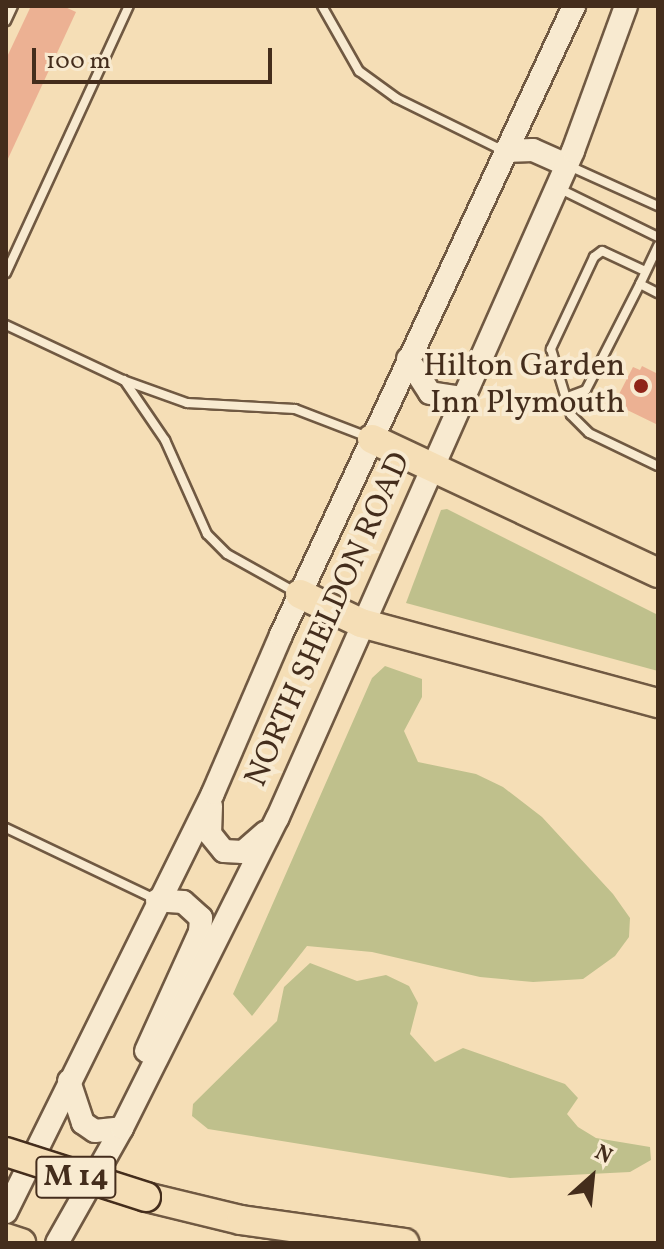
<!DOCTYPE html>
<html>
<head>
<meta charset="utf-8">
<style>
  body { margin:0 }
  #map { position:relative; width:664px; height:1249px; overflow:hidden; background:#f5deb6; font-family:Vollkorn,serif }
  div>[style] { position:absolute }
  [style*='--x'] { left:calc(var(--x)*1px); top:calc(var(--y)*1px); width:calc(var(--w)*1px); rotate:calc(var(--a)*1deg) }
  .green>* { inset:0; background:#bfc08c }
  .building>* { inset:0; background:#ecb193 }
  .roads { filter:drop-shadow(2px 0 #705942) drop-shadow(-2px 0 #705942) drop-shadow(0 2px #705942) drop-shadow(0 -2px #705942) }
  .lane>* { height:8px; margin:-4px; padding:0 4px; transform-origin:4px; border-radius:4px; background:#f8ead0 }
  .secondary>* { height:22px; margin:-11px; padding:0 11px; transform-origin:11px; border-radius:11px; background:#f8ead0 }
  .highway>* { height:28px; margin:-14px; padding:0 14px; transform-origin:14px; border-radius:14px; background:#f5deb6 }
  .bridges { filter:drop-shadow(2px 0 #442d1c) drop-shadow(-2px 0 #442d1c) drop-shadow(0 2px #442d1c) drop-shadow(0 -2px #442d1c) }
  .highway-bridge>* { height:28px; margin:-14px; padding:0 14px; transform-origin:14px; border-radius:14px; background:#f5deb6 }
  .dots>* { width:22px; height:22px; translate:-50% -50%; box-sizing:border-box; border:4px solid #f8ead0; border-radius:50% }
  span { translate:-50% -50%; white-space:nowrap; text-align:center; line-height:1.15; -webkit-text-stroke:8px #f8ead0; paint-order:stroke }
  .shield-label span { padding:2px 6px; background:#f8ead0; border:2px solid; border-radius:6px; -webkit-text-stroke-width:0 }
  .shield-label { font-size:30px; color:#442d1c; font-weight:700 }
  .poi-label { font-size:32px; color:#442d1c }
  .right { translate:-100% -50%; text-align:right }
  .street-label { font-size:32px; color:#442d1c }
  .frame { position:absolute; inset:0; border:8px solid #442d1c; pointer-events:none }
  .north { position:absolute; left:552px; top:1137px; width:80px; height:80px; -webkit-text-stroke:6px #f8ead0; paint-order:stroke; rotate:27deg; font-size:22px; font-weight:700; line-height:32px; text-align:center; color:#442d1c }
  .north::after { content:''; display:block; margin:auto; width:28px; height:36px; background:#442d1c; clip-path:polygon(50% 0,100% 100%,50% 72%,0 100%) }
  .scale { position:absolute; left:32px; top:48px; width:240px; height:36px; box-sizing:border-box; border:4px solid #442d1c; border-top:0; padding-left:10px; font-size:24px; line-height:28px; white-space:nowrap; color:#442d1c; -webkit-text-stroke:6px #f8ead0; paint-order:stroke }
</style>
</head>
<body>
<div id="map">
  <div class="green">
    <i style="clip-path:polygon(447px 509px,658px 615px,658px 671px,406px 603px,441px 510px)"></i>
    <i style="clip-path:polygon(385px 666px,422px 679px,422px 697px,404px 731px,418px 762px,476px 774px,503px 787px,542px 817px,613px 894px,630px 918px,629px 937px,615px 956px,583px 979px,533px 982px,480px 977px,372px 952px,307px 946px,252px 1016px,233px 994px,372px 678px)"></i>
    <i style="clip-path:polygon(310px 963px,357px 981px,386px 975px,409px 986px,418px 1003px,410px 1034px,435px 1062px,463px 1048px,565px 1084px,578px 1098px,567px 1114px,578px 1127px,596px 1138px,650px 1147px,651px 1160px,630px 1172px,510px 1178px,208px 1129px,192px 1116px,193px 1104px,277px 1021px,284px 987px)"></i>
  </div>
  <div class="building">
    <i style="clip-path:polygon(31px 6px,63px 6px,76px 12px,6px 163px,6px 59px)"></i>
    <i style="clip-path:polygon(642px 366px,658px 374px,658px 425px,621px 407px,624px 401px,617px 398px,633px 367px,640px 370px)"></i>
  </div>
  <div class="roads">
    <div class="lane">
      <i style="--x:322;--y:6;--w:75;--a:60.4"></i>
      <i style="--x:359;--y:71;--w:46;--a:36.1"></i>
      <i style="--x:396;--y:98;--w:120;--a:26.1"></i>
      <i style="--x:6;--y:21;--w:17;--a:-65"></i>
      <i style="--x:567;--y:165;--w:100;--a:24.3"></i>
      <i style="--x:558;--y:188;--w:111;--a:26.1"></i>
      <i style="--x:658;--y:246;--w:42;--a:115.3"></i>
      <i style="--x:640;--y:284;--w:20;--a:27"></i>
      <i style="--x:645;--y:271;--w:47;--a:-155.1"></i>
      <i style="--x:602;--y:251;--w:10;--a:143"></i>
      <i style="--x:594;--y:257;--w:102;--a:115.1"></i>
      <i style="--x:551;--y:349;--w:69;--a:73.1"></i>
      <i style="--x:571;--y:415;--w:25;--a:45"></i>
      <i style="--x:589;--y:433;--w:76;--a:25.6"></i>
      <i style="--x:6;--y:273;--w:294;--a:-65.3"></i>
      <i style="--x:6;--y:325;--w:129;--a:25.2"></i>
      <i style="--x:123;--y:380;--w:68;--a:19.8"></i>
      <i style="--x:187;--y:403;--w:108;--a:3.2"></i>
      <i style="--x:295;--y:409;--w:78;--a:21"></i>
      <i style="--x:124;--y:380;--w:73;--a:55.7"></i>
      <i style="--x:165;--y:440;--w:103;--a:65.9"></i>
      <i style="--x:207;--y:534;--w:28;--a:45"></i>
      <i style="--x:227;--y:554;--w:78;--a:29.2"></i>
      <i style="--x:565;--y:398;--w:22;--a:-21"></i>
      <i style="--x:586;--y:390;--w:119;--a:-63"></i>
      <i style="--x:6;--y:828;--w:167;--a:25.5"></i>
    </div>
    <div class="secondary">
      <i style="--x:505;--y:151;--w:28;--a:-2"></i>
      <i style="--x:533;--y:150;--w:37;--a:24"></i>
      <i style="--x:408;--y:359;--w:40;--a:57.1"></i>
      <i style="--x:430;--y:393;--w:33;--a:9"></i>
      <i style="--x:211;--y:806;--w:28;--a:92"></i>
      <i style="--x:210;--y:834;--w:22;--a:51"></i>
      <i style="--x:224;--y:851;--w:19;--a:3"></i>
      <i style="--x:243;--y:852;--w:30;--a:-41"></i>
      <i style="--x:146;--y:1051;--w:131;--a:-65.6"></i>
      <i style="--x:200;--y:932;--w:14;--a:-86"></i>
      <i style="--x:201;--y:918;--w:24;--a:-138"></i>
      <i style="--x:183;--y:902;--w:26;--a:-176"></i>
      <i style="--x:69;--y:1081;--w:44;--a:71.6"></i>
      <i style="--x:83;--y:1123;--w:14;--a:34"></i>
      <i style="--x:95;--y:1131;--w:27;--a:-6"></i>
      <i style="--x:6;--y:1212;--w:467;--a:-63.7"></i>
      <i style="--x:213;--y:793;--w:172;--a:-66.7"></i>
      <i style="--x:281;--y:635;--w:694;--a:-65.02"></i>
      <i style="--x:57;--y:1243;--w:132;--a:-60.5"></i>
      <i style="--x:122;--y:1128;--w:346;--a:-63.4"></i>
      <i style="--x:277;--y:819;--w:731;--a:-66.1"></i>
      <i style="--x:573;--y:151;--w:154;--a:-69.9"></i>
    </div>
    <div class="highway">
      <i style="--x:372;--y:439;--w:316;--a:25.1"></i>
      <i style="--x:300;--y:594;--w:68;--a:25.4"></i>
      <i style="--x:361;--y:623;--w:308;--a:15.1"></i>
      <i style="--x:146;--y:1197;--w:98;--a:13.6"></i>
      <i style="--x:241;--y:1220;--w:165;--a:8"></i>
      <i style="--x:6;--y:1238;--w:16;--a:18"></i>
    </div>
  </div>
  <div class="bridges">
    <div class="highway-bridge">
      <i style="--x:6;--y:1152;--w:147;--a:17.8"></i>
    </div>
  </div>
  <div class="dots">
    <i style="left:641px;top:386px;background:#8f2418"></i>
  </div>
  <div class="shield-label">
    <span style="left:76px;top:1177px">M 14</span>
  </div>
  <div class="poi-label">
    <span class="right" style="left:625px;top:386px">Hilton Garden<br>Inn Plymouth</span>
  </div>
  <div class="street-label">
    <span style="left:329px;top:620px;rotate:-66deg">NORTH SHELDON ROAD</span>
  </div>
  <div class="frame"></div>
  <div class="north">N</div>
  <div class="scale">100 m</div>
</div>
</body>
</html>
